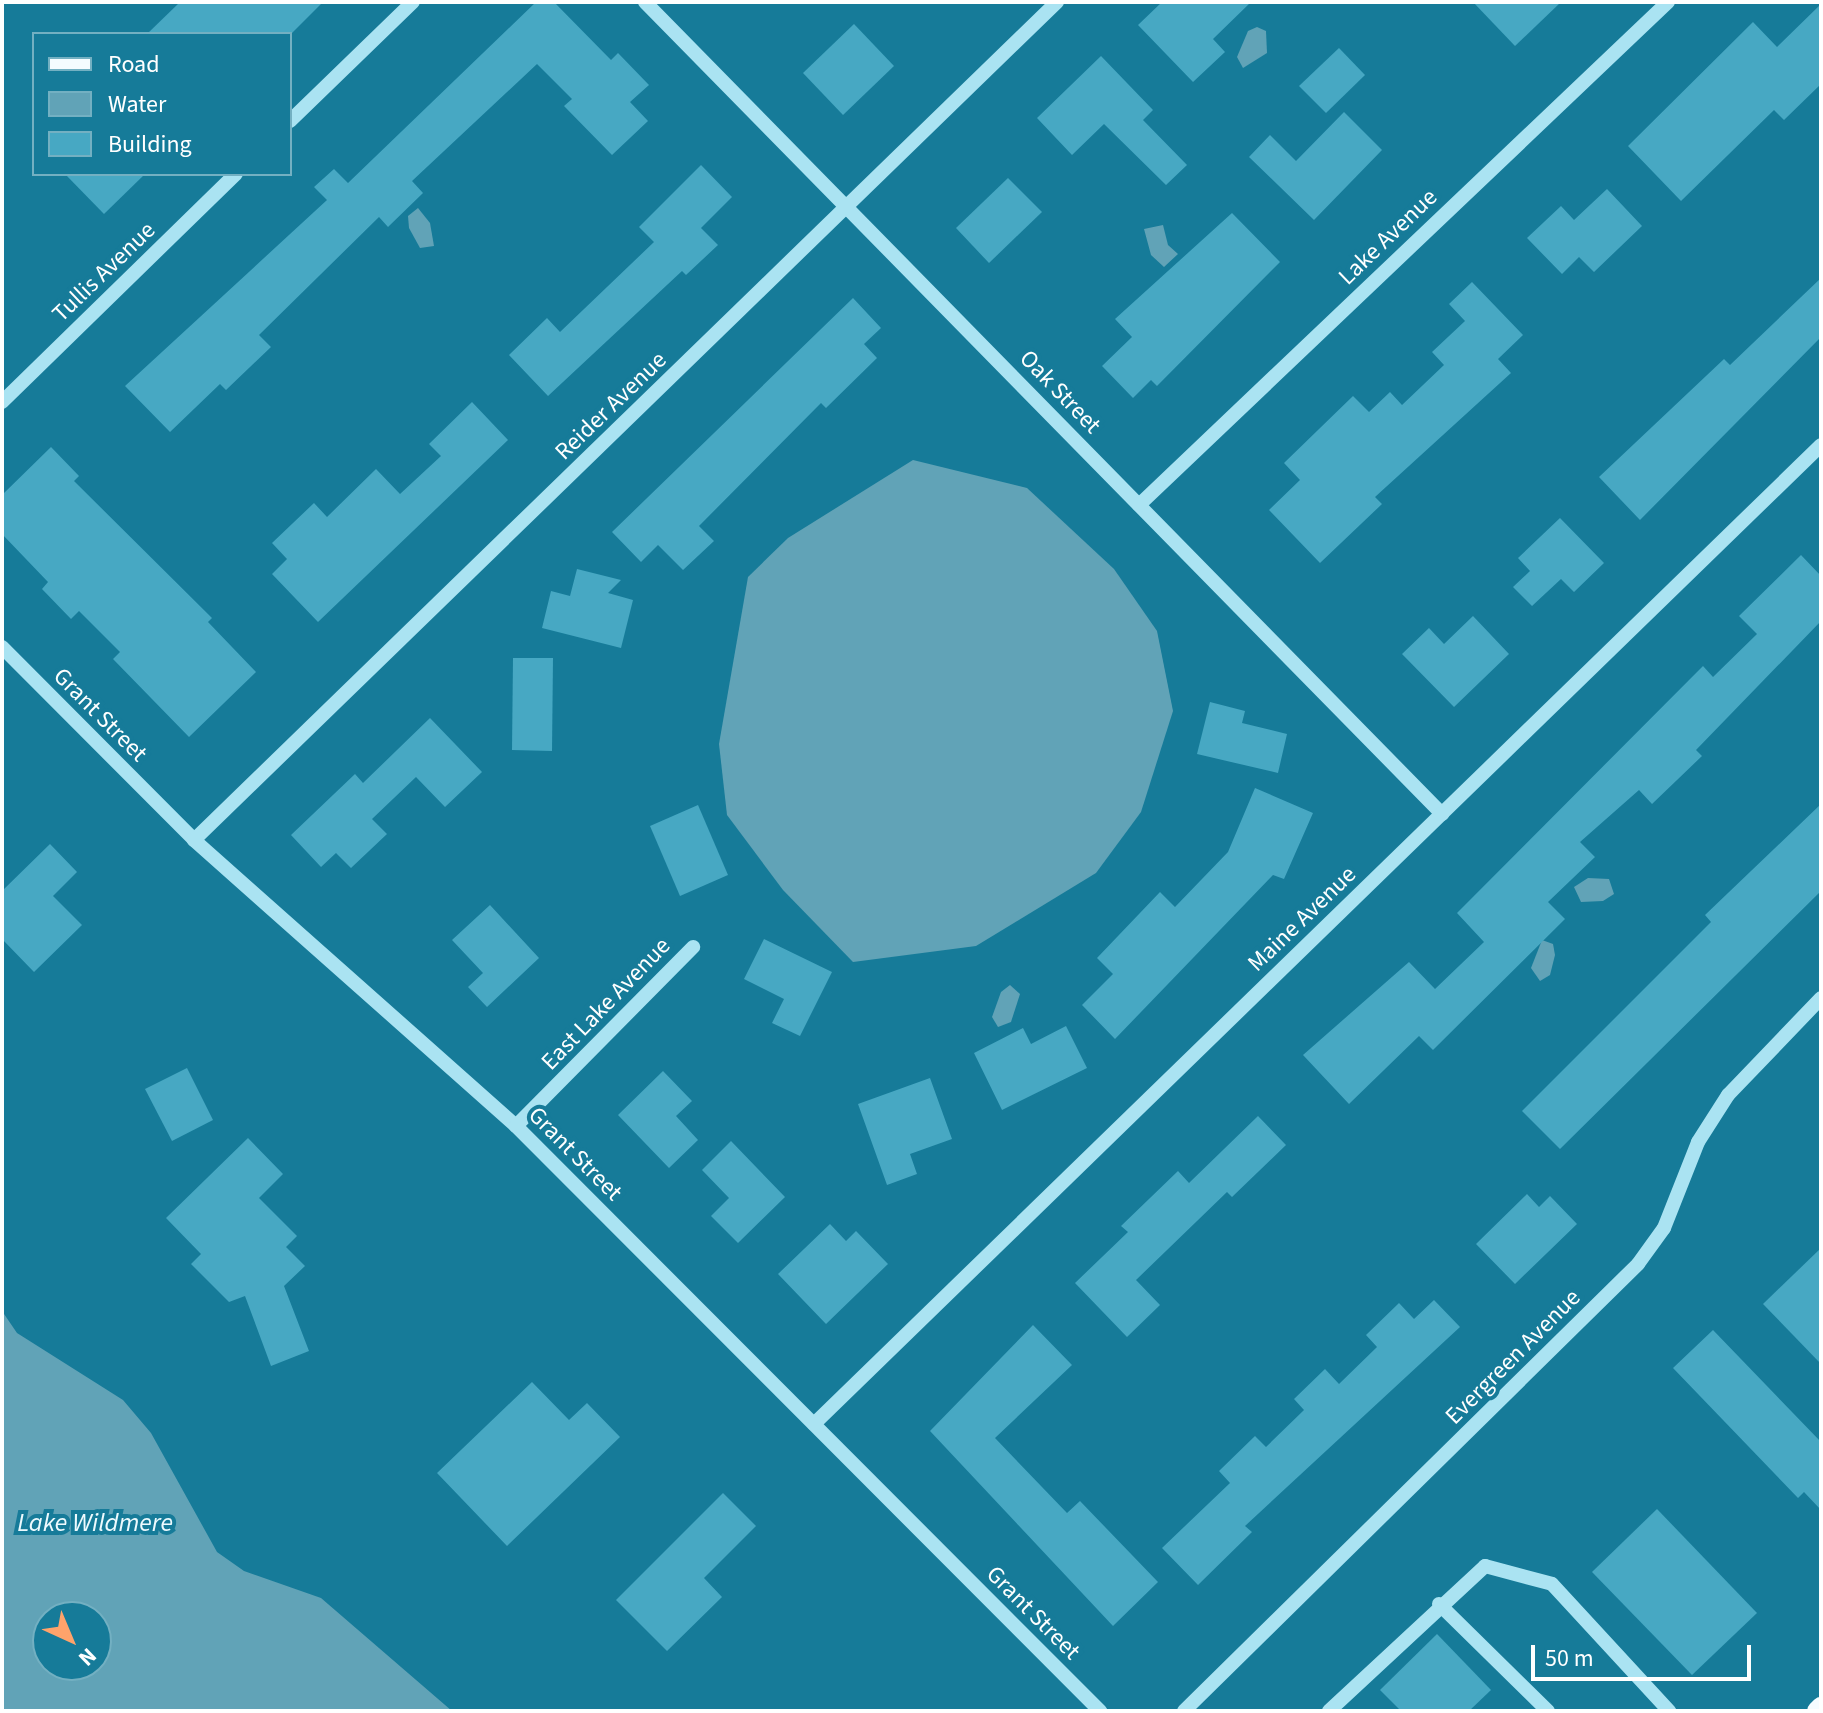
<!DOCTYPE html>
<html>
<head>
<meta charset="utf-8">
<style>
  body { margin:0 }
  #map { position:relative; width:1823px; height:1713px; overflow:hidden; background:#167b99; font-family:"Source Sans 3",sans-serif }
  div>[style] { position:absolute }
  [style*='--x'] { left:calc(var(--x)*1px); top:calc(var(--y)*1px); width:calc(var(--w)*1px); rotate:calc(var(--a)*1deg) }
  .water>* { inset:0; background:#61a3b7 }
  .building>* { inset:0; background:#47a8c3 }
  .minor>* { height:14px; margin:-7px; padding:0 7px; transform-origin:7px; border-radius:7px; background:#aae3f2 }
  .major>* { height:20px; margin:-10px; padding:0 10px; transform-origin:10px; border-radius:10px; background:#f5fcff }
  span { translate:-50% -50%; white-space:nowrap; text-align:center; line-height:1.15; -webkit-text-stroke:8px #167b99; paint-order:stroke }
  .street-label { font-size:24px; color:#fff }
  .water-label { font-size:26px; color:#edfafe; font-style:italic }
  .frame { position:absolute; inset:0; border:4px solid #fff; pointer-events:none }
  .legend { position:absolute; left:32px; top:32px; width:260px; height:144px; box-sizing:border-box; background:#167b99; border:2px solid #73b0c2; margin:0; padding:10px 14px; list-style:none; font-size:24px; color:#fff }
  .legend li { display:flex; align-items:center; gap:16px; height:40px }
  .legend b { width:40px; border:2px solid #73b0c2 }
  .north { position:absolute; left:32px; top:1601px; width:80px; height:80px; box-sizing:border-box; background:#167b99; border:2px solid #73b0c2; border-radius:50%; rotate:136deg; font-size:22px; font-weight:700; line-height:32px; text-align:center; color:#fff }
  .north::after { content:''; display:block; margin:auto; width:28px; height:36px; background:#ffa36b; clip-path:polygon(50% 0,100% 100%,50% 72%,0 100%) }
  .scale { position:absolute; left:1531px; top:1645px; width:220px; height:36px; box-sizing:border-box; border:4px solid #fff; border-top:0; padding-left:10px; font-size:24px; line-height:28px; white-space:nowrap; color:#fff; -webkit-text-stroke:6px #167b99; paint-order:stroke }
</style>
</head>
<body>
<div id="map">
  <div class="water">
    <i style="clip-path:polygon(1257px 27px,1266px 31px,1267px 53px,1243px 68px,1237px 57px,1248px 31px)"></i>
    <i style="clip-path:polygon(418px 208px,430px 223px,434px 246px,420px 248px,409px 228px,408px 216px)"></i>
    <i style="clip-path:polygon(1163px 225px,1168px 245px,1178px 254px,1164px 267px,1151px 255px,1144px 229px)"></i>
    <i style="clip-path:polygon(913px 460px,1027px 488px,1114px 569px,1157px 631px,1173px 711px,1141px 812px,1096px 873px,976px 946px,853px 962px,783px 890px,727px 815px,719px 744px,748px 577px,788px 538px)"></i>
    <i style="clip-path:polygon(1588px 878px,1609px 879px,1614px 894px,1603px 901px,1581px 902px,1574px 887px)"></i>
    <i style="clip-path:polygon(1542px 940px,1553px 944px,1555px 955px,1550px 975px,1540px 981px,1531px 968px)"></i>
    <i style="clip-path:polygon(1010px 985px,1020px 994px,1011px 1022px,998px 1027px,992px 1017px,1001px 992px)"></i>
    <i style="clip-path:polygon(evenodd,2px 1311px,17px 1333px,123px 1400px,151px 1433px,217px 1552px,244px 1571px,321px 1598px,452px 1711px,2px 1711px,2px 1311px,48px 1617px,96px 1617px,96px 1665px,48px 1665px,48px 1617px)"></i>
  </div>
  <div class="building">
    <i style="clip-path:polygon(180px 2px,323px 2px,291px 34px,147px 34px)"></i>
    <i style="clip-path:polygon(536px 2px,554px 2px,611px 60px,618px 53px,649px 85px,630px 102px,648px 121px,612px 155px,564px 106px,572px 99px,537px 64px,412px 181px,423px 193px,388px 227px,379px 217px,259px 335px,271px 347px,226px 390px,220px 384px,170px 432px,125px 386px,327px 200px,314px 187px,334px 169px,348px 183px)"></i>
    <i style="clip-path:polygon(1162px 2px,1251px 2px,1213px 39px,1225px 52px,1193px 82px,1138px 25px)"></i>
    <i style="clip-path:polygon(1473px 2px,1561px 2px,1515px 46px)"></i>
    <i style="clip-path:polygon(1821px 4px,1821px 84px,1784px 120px,1774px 110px,1681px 201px,1628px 146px,1753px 22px,1777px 47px)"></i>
    <i style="clip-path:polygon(854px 24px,894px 66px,843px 115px,803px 73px)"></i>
    <i style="clip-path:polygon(1339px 48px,1365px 75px,1326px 113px,1299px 86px)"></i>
    <i style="clip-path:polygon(1101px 56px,1153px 110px,1143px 120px,1187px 165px,1166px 185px,1104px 124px,1072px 155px,1037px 118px)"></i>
    <i style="clip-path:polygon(1344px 112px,1382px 150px,1314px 220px,1249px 157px,1270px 135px,1296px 161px)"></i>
    <i style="clip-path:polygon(701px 165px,732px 197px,701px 228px,718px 245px,686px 275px,682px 271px,548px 396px,509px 355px,547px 318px,560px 332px,654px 242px,639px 227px)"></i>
    <i style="clip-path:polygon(65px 174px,145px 174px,104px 214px)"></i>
    <i style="clip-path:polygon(1008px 178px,1042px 212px,989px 263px,956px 228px)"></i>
    <i style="clip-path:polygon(1607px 189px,1642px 226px,1594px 272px,1579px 257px,1562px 274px,1527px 238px,1561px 206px,1574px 220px)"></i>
    <i style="clip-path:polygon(1232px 213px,1280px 262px,1157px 386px,1151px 380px,1133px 398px,1102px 366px,1132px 337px,1115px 319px)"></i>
    <i style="clip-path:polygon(1821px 278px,1821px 337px,1640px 520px,1599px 477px,1724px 359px,1730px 365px)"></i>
    <i style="clip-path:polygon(1472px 282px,1523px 335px,1498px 359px,1511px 373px,1375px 497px,1382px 504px,1320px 563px,1269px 510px,1300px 480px,1284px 463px,1353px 396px,1369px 412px,1390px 392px,1402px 405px,1444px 365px,1432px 352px,1465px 321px,1449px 304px)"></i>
    <i style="clip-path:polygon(853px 298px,881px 328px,864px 344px,877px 358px,826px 408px,821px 403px,699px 526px,714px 541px,683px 570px,658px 545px,641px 562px,612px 532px)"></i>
    <i style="clip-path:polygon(472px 402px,508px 440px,318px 622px,272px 574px,287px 559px,272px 543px,314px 503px,327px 517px,376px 469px,400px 494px,441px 456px,429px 444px)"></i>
    <i style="clip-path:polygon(51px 447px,79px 476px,74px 481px,212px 618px,208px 622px,256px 672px,189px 737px,113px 659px,120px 652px,79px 611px,71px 619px,42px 589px,48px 582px,2px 534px,2px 495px)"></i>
    <i style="clip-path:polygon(1560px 518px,1604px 563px,1574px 592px,1561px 579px,1532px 606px,1513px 587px,1530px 571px,1518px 558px)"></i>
    <i style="clip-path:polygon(1801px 555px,1821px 576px,1821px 621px,1696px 750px,1702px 756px,1652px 804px,1639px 790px,1580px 842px,1595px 857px,1548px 902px,1565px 919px,1433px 1050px,1419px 1036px,1349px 1104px,1303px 1055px,1409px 962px,1435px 989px,1484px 942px,1457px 913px,1703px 666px,1713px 677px,1757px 634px,1739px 616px)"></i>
    <i style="clip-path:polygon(577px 569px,621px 580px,608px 593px,633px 600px,621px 648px,542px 628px,551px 591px,570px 596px)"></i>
    <i style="clip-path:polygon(1473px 616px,1509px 654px,1454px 707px,1402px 654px,1429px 628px,1444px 644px)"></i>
    <i style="clip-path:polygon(513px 658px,553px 658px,552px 751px,512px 750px)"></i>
    <i style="clip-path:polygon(1210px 702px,1245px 711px,1242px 723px,1287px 734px,1278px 773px,1197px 754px)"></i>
    <i style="clip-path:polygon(430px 718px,482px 772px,445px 807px,416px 777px,372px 819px,387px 834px,351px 868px,336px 853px,321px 867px,291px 835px,355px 774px,363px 783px)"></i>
    <i style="clip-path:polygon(1255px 788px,1313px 813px,1284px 879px,1273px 875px,1115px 1039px,1082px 1005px,1113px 974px,1097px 958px,1160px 892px,1175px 907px,1228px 852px)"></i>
    <i style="clip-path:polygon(1821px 804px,1821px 891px,1560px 1149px,1522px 1111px,1711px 922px,1705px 915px)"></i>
    <i style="clip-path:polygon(698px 805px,728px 875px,680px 896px,650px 826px)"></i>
    <i style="clip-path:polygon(50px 844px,77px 872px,53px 896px,82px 925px,34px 972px,2px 939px,2px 891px)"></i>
    <i style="clip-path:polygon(490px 905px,539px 958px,487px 1007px,468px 987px,483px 973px,452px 940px)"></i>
    <i style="clip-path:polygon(764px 939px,832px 972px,800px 1036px,772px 1023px,784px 999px,744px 979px)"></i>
    <i style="clip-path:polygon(1066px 1026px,1087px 1068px,1002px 1110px,974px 1053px,1023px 1028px,1031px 1044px)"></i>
    <i style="clip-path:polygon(187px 1068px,213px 1120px,172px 1141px,145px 1089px)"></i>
    <i style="clip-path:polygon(663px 1071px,692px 1101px,676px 1116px,698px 1140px,669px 1168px,618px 1115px)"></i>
    <i style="clip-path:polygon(930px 1078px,952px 1139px,910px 1154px,917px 1174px,887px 1185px,858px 1104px)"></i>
    <i style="clip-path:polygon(1258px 1116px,1286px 1145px,1232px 1197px,1227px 1192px,1136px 1280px,1160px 1305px,1127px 1337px,1075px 1283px,1128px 1232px,1121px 1226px,1178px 1171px,1189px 1183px)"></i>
    <i style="clip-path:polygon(248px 1138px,283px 1174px,259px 1198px,297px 1236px,286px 1247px,305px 1266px,284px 1286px,309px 1351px,271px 1366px,245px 1296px,229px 1302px,191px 1264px,201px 1254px,166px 1218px)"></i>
    <i style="clip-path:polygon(731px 1141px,785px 1197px,738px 1243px,711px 1216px,729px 1198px,702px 1170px)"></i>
    <i style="clip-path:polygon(1527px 1194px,1539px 1207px,1550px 1196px,1577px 1224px,1515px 1284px,1476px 1244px)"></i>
    <i style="clip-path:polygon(830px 1224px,846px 1241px,856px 1231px,888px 1264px,826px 1324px,778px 1274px)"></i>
    <i style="clip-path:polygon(1821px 1248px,1821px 1364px,1763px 1304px)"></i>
    <i style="clip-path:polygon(1434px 1300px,1460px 1327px,1245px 1526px,1252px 1532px,1198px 1585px,1162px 1548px,1230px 1483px,1219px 1471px,1255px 1436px,1266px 1447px,1304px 1410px,1294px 1399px,1325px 1369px,1339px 1384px,1377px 1347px,1366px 1335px,1399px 1303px,1414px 1319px)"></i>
    <i style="clip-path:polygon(1033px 1325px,1072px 1365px,995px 1438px,1067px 1513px,1080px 1501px,1158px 1582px,1113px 1626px,930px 1431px)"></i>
    <i style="clip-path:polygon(1713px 1330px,1821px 1442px,1821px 1510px,1804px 1492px,1798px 1498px,1673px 1368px)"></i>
    <i style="clip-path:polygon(532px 1382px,569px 1420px,587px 1403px,620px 1437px,507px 1546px,437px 1473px)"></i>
    <i style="clip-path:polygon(723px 1493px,756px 1526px,704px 1578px,722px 1597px,667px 1651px,616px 1600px)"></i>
    <i style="clip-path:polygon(1657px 1509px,1757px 1613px,1692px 1675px,1592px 1572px)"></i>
    <i style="clip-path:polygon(1437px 1634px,1491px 1690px,1469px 1711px,1401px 1711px,1380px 1690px)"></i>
  </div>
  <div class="minor">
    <i style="--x:645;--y:2;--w:1138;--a:45.53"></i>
    <i style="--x:290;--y:121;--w:171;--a:-44.1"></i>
    <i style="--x:2;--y:402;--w:327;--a:-44.3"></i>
    <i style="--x:1139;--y:505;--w:730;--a:-43.56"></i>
    <i style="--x:2;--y:647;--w:272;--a:45.1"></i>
    <i style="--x:194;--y:840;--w:431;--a:41.6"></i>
    <i style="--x:516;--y:1126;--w:827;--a:45.05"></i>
    <i style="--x:194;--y:840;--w:1203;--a:-44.16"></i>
    <i style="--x:516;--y:1126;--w:252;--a:-45.3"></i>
    <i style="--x:814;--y:1424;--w:1404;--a:-44.19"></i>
    <i style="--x:1439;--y:1604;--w:153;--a:44.5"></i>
    <i style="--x:1184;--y:1711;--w:637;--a:-44.55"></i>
    <i style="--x:1638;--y:1264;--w:44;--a:-54.2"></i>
    <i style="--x:1664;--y:1228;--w:92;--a:-68.4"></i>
    <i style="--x:1698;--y:1142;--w:56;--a:-57.4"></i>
    <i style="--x:1728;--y:1095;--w:134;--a:-46.2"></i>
    <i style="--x:1329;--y:1711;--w:213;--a:-42.9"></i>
    <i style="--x:1485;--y:1566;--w:69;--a:15"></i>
    <i style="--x:1552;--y:1584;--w:173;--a:47.3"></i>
  </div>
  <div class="major">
    <i style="--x:1817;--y:1711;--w:6;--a:-45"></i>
  </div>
  <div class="street-label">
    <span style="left:1388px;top:237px;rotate:-44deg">Lake Avenue</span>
    <span style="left:104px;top:272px;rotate:-44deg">Tullis Avenue</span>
    <span style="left:1060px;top:392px;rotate:46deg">Oak Street</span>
    <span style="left:611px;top:406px;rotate:-44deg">Reider Avenue</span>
    <span style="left:100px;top:715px;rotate:45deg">Grant Street</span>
    <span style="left:1302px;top:919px;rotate:-44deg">Maine Avenue</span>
    <span style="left:606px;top:1004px;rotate:-46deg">East Lake Avenue</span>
    <span style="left:575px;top:1154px;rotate:45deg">Grant Street</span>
    <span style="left:1513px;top:1357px;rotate:-45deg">Evergreen Avenue</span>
    <span style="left:1033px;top:1613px;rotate:45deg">Grant Street</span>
  </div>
  <div class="water-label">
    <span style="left:95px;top:1523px">Lake Wildmere</span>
  </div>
  <div class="frame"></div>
  <ul class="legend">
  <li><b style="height:10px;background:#f5fcff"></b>Road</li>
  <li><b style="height:22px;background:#61a3b7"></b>Water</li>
  <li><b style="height:22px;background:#47a8c3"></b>Building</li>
  </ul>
  <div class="north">N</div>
  <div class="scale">50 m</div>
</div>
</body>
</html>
